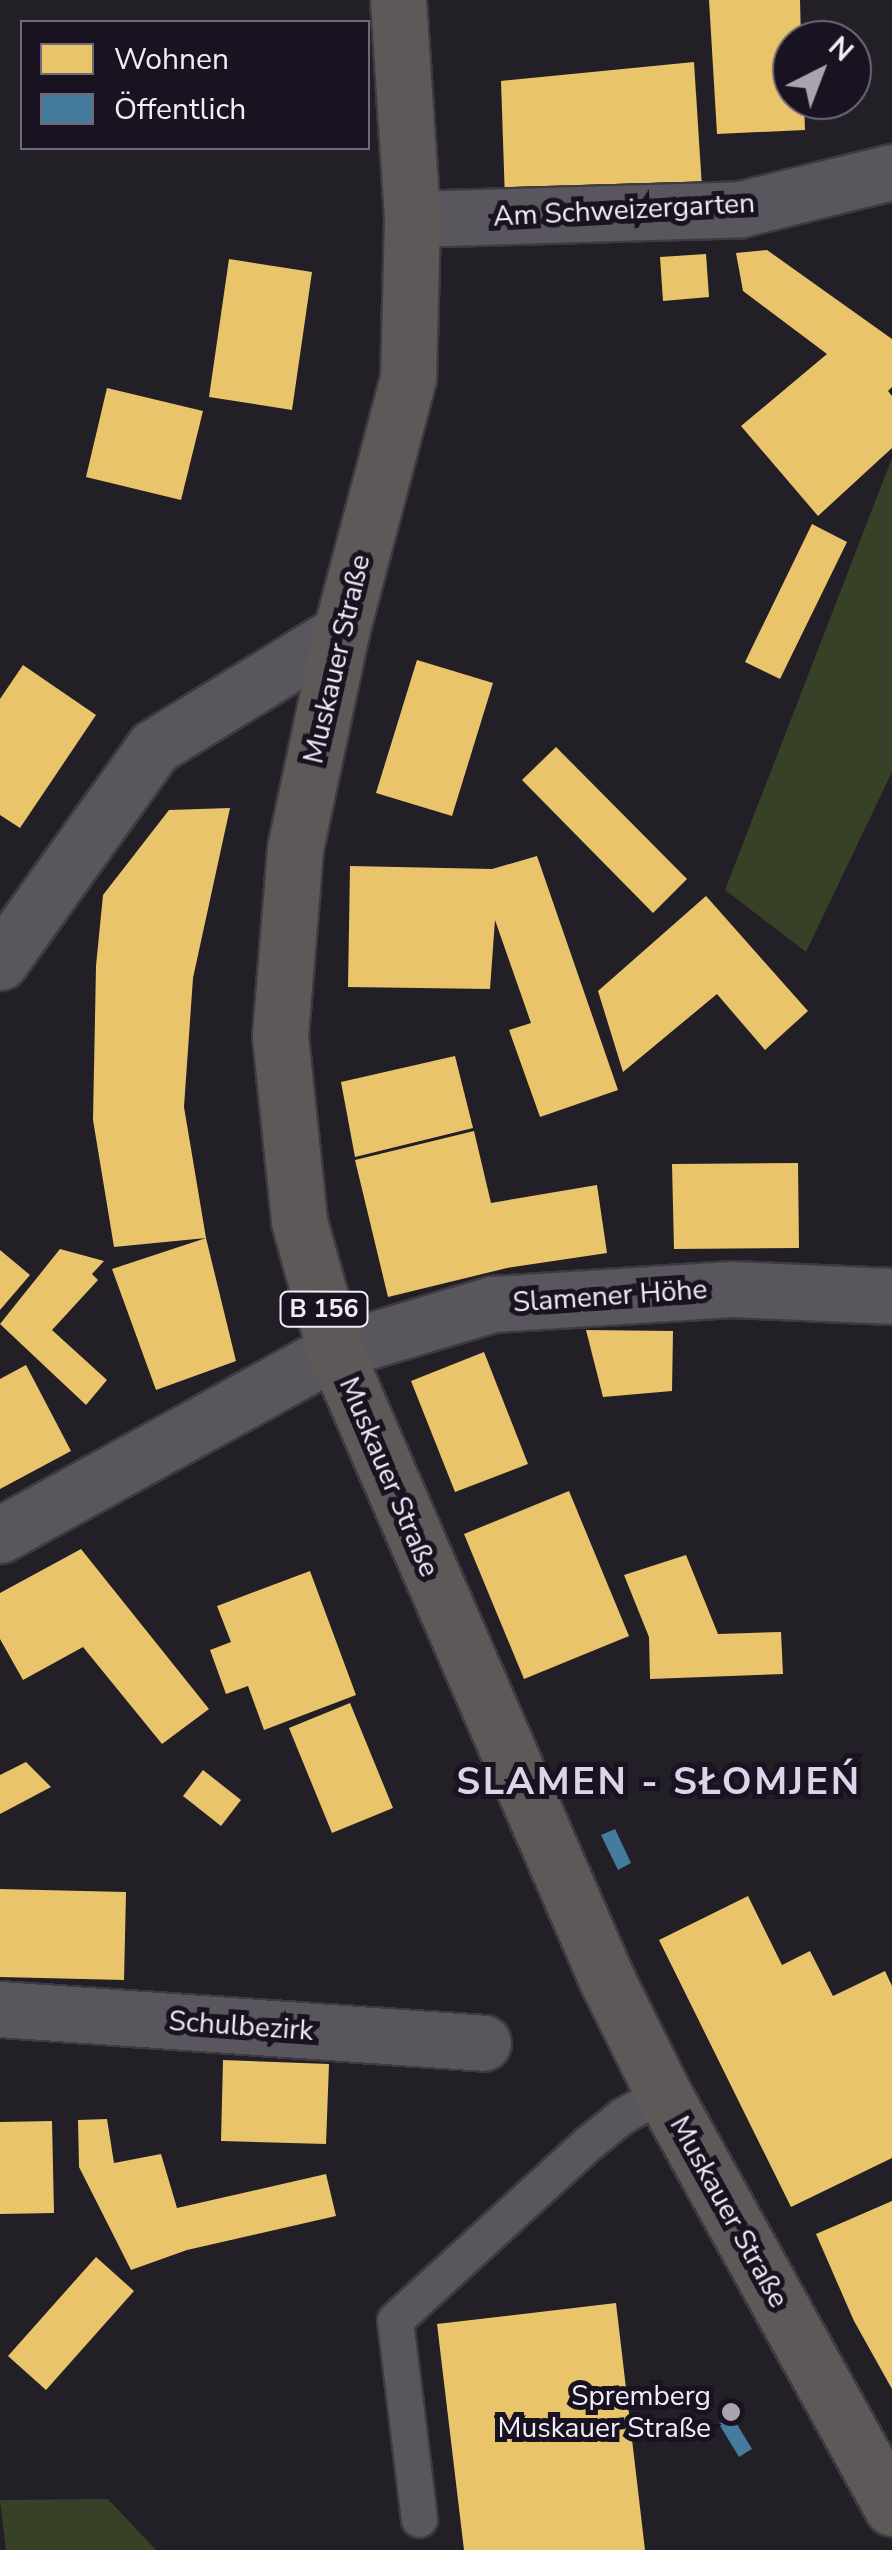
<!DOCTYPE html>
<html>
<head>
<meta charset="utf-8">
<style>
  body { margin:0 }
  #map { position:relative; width:892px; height:2550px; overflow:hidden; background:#222026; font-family:"Nunito Sans",sans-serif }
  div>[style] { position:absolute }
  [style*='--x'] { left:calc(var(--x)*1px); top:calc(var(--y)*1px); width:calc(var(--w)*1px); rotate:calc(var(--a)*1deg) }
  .green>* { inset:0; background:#364127 }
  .homes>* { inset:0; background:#e9c46a }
  .public>* { inset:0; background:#457b9d }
  .roads { filter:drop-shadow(2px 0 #3d3b41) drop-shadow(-2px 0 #3d3b41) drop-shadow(0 2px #3d3b41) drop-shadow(0 -2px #3d3b41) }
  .service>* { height:35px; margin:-17.5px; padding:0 17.5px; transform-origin:17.5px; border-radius:17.5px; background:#59575d }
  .minor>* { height:55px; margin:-27.5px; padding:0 27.5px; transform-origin:27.5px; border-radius:27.5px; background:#59575d }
  .primary>* { height:55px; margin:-27.5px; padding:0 27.5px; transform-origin:27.5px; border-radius:27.5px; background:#5e5959 }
  .dots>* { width:28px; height:28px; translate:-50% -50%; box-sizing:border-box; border:5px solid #181221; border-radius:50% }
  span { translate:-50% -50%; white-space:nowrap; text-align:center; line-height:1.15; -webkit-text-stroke:10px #181221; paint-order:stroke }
  .shield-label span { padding:2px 8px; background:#181221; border:2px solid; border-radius:8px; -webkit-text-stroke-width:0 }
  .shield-label { font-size:25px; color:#f1edf7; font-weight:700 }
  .street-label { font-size:28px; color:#f1edf7 }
  .poi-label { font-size:28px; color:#f1edf7 }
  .right { translate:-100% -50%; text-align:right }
  .district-label { font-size:38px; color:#dcd4e9; font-weight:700; letter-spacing:2.5px }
  .legend { position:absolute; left:20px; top:20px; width:350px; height:130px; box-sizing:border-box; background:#181221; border:2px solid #6f6a77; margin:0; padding:12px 18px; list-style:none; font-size:30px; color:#f1edf7 }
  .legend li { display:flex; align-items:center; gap:20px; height:50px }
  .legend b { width:50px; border:2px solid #6f6a77 }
  .north { position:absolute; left:772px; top:20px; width:100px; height:100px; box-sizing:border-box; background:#181221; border:2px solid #6f6a77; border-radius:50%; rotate:42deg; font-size:28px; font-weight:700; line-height:40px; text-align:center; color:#f1edf7 }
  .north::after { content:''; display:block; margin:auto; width:35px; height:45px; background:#a9a5ae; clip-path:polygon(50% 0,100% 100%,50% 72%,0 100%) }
</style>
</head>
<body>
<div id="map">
  <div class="green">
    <i style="clip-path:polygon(892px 458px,892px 772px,806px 952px,725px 890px)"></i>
    <i style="clip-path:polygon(108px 2499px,156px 2550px,6px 2550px,0 2500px)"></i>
  </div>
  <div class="homes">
    <i style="clip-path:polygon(709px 0,800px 0,801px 40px,792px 40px,792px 100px,804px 100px,805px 130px,717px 134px)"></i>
    <i style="clip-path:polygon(694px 62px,702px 188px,505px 200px,501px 81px)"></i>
    <i style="clip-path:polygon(767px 250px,892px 339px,892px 387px,888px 391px,892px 396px,892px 448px,818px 516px,741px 426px,827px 354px,743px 291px,736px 253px)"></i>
    <i style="clip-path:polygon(706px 254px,709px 297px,663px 301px,660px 257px)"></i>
    <i style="clip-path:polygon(229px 259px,312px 272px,292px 410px,209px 397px)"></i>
    <i style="clip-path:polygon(107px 388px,203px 411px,181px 500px,86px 477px)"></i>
    <i style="clip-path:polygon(812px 524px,847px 542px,780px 679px,745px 662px)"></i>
    <i style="clip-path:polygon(417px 660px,493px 683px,452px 816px,376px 793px)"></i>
    <i style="clip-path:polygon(23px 665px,96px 715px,20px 828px,0 815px,0 699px)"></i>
    <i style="clip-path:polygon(556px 747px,687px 879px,653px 913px,522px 780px)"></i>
    <i style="clip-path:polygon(230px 808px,193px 978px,184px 1107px,206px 1238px,236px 1361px,156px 1390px,112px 1269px,206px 1238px,114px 1247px,93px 1120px,96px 966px,103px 895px,169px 810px)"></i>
    <i style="clip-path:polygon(537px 856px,618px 1090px,540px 1117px,509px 1030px,531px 1023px,495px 920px,490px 989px,348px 987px,350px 866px,492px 869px)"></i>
    <i style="clip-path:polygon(706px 896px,808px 1011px,765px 1050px,717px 994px,623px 1072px,598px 991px)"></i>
    <i style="clip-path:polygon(455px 1056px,473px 1128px,355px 1157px,341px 1082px)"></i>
    <i style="clip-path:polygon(474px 1131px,491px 1203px,597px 1185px,607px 1253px,507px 1268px,388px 1297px,355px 1160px)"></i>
    <i style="clip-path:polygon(798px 1163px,799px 1248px,674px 1249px,672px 1164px)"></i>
    <i style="clip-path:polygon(60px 1249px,104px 1261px,92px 1274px,98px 1280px,52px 1330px,107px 1380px,86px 1405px,0 1324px)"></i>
    <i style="clip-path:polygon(0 1250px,30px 1275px,0 1310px)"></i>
    <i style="clip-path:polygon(586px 1330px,673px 1331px,672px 1391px,603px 1397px)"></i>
    <i style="clip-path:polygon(484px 1352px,528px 1464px,455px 1492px,411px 1381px)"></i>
    <i style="clip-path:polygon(26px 1365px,71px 1451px,0 1489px,0 1379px)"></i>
    <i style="clip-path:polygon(569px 1491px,629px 1636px,524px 1679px,464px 1534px)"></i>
    <i style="clip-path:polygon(81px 1549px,209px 1709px,162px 1744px,83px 1647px,23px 1680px,0 1639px,0 1593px)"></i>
    <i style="clip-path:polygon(686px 1555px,718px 1634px,781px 1632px,783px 1674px,650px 1679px,649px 1637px,624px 1575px)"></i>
    <i style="clip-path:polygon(310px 1571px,356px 1695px,264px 1730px,248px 1686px,226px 1694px,210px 1650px,231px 1642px,217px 1606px)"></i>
    <i style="clip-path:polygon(350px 1703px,393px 1808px,332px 1833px,289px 1728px)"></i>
    <i style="clip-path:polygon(26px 1762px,51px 1787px,0 1814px,0 1775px)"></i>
    <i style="clip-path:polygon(203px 1770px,241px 1800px,221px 1826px,183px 1796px)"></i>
    <i style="clip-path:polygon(0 1889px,126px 1892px,124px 1980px,0 1977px)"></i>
    <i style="clip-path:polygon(748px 1896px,782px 1965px,810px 1951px,833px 1996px,885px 1971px,892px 1986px,892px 2158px,791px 2207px,659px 1940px)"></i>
    <i style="clip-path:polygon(223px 2060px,329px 2064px,326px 2144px,221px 2141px)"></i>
    <i style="clip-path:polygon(107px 2119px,114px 2163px,161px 2154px,177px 2208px,326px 2174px,336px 2216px,187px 2250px,131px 2270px,79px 2167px,78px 2120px)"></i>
    <i style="clip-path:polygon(52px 2121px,54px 2213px,0 2214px,0 2122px)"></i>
    <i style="clip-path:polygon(892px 2201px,892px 2389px,854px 2321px,816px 2234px)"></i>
    <i style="clip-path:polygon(96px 2257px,134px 2291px,46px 2390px,8px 2356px)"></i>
    <i style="clip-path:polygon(616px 2303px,645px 2550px,464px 2550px,437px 2324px)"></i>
  </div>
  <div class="public">
    <i style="clip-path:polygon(615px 1829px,631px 1863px,618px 1870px,601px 1835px)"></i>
    <i style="clip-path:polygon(732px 2416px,752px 2449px,739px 2457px,719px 2424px)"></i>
  </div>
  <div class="roads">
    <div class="service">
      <i style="--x:419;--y:2519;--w:200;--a:-96.9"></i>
      <i style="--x:395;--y:2320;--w:260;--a:-42.5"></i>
      <i style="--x:587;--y:2144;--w:45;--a:-38.7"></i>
      <i style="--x:622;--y:2116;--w:47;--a:-29.3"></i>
    </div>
    <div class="minor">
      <i style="--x:412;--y:219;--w:329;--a:-1.7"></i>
      <i style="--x:741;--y:209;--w:155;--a:-13.8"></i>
      <i style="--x:0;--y:962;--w:264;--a:-54.4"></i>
      <i style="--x:154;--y:747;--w:220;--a:-31.6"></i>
      <i style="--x:0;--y:1535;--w:382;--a:-28.8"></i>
      <i style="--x:335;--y:1351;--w:165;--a:-16.6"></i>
      <i style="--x:493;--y:1304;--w:239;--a:-3.6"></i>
      <i style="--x:732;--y:1289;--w:160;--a:2.5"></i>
      <i style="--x:0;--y:2009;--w:484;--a:4"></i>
    </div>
    <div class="primary">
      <i style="--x:398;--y:0;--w:219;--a:86.3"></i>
      <i style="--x:412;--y:219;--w:159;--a:91.4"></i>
      <i style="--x:408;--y:378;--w:263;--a:104.8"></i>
      <i style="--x:341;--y:632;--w:222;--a:102"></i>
      <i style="--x:295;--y:849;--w:188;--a:94.6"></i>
      <i style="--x:280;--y:1036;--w:186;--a:84.1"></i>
      <i style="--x:299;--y:1221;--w:135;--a:74.5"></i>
      <i style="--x:335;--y:1351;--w:685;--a:66.61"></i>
      <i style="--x:607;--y:1980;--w:126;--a:63.6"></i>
      <i style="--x:663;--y:2093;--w:474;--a:61.1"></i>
    </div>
  </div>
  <div class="dots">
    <i style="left:731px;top:2412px;background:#a9a5ae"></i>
  </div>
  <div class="shield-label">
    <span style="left:324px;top:1309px">B 156</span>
  </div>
  <div class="street-label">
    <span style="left:624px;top:210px;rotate:-3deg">Am Schweizergarten</span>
    <span style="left:337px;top:659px;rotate:-77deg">Muskauer Straße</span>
    <span style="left:610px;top:1296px;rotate:-4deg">Slamener Höhe</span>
    <span style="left:389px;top:1477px;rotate:67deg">Muskauer Straße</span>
    <span style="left:241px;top:2026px;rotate:4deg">Schulbezirk</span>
    <span style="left:729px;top:2212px;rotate:61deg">Muskauer Straße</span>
  </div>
  <div class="poi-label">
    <span class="right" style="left:711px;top:2412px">Spremberg<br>Muskauer Straße</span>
  </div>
  <div class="district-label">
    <span style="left:659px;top:1782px">SLAMEN - SŁOMJEŃ</span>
  </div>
  <ul class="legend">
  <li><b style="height:28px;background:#e9c46a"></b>Wohnen</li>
  <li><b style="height:28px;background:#457b9d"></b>Öffentlich</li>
  </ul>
  <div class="north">N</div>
</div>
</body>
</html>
